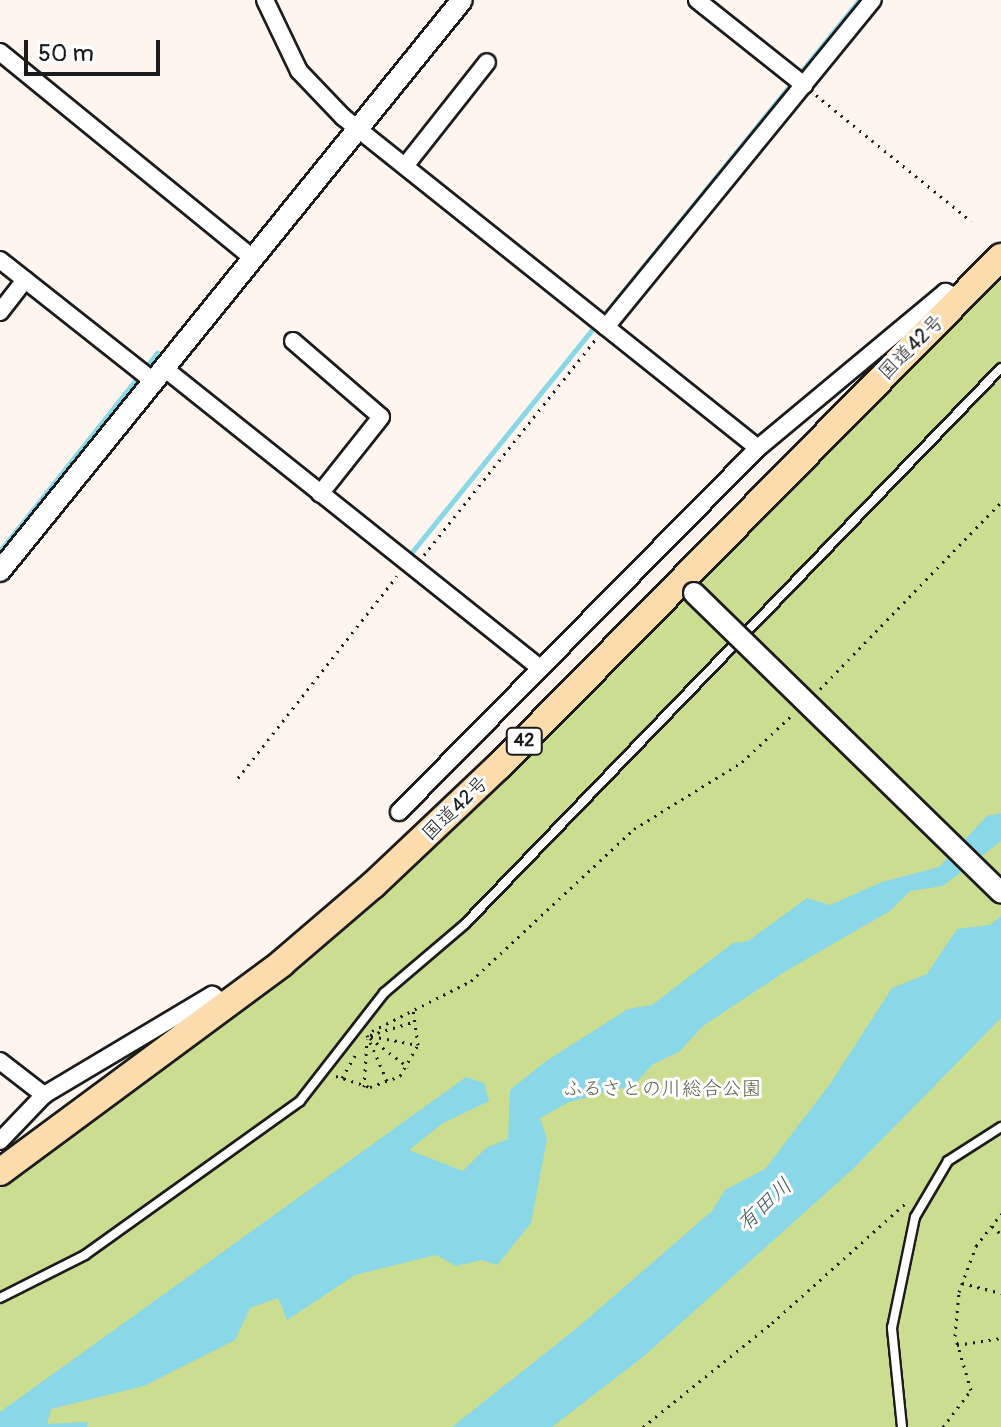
<!DOCTYPE html>
<html>
<head>
<meta charset="utf-8">
<style>
  body { margin:0 }
  #map { position:relative; width:1001px; height:1427px; overflow:hidden; background:#fef5ee; font-family:Pangolin,"Klee One",sans-serif }
  div>[style] { position:absolute }
  [style*='--x'] { left:calc(var(--x)*1px); top:calc(var(--y)*1px); width:calc(var(--w)*1px); rotate:calc(var(--a)*1deg) }
  .green>* { inset:0; background:#cbdd91 }
  .water>* { inset:0; background:#89d7e7 }
  .stream>* { height:5px; margin:-2.5px; padding:0 2.5px; transform-origin:2.5px; border-radius:2.5px; background:#89d7e7 }
  .path>* { height:3px; margin-top:-1.5px; transform-origin:0; background:repeating-linear-gradient(90deg,#1c1c1c 0 2px,transparent 0 8px) }
  .roads { filter:drop-shadow(2px 0 #1c1c1c) drop-shadow(-2px 0 #1c1c1c) drop-shadow(0 2px #1c1c1c) drop-shadow(0 -2px #1c1c1c) }
  .service>* { height:8px; margin:-4px; padding:0 4px; transform-origin:4px; border-radius:4px; background:#fff }
  .minor>* { height:16px; margin:-8px; padding:0 8px; transform-origin:8px; border-radius:8px; background:#fff }
  .tertiary>* { height:20px; margin:-10px; padding:0 10px; transform-origin:10px; border-radius:10px; background:#fff }
  .trunk>* { height:26px; margin:-13px; padding:0 13px; transform-origin:13px; border-radius:13px; background:#fcdcac }
  .bridges { filter:drop-shadow(2px 0 #1c1c1c) drop-shadow(-2px 0 #1c1c1c) drop-shadow(0 2px #1c1c1c) drop-shadow(0 -2px #1c1c1c) }
  .tertiary-bridge>* { height:20px; margin:-10px; padding:0 10px; transform-origin:10px; border-radius:10px; background:#fff }
  span { translate:-50% -50%; white-space:nowrap; text-align:center; line-height:1.15; -webkit-text-stroke:6px #fff; paint-order:stroke }
  .shield-label span { padding:2px 6px; background:#fff; border:2px solid; border-radius:6px; -webkit-text-stroke-width:0 }
  .shield-label { font-size:18px; color:#1c1c1c; font-weight:700 }
  .street-label { font-size:20px; color:#1c1c1c }
  .park-label { font-size:20px; color:#596045 }
  .water-label { font-size:22px; color:#425d63; font-style:italic }
  .scale { position:absolute; left:24px; top:40px; width:136px; height:36px; box-sizing:border-box; border:4px solid #1c1c1c; border-top:0; padding-left:10px; font-size:24px; line-height:28px; white-space:nowrap; color:#1c1c1c; -webkit-text-stroke:6px #fff; paint-order:stroke }
</style>
</head>
<body>
<div id="map">
  <div class="green">
    <i style="clip-path:polygon(1001px 267px,1001px 1427px,0 1427px,0 1178px,280px 971px)"></i>
  </div>
  <div class="water">
    <i style="clip-path:polygon(1001px 813px,1001px 841px,943px 886px,910px 891px,890px 911px,786px 971px,703px 1026px,679px 1052px,653px 1064px,634px 1085px,569px 1102px,540px 1118px,547px 1139px,531px 1223px,497px 1265px,482px 1260px,456px 1266px,436px 1255px,355px 1275px,287px 1320px,278px 1298px,250px 1308px,235px 1340px,144px 1386px,51px 1409px,47px 1424px,88px 1422px,87px 1427px,0 1427px,0 1412px,466px 1077px,484px 1083px,489px 1101px,443px 1123px,409px 1150px,463px 1171px,486px 1148px,508px 1139px,510px 1090px,546px 1061px,628px 1009px,652px 1005px,733px 943px,748px 941px,807px 898px,830px 905px,882px 882px,939px 867px,987px 816px)"></i>
    <i style="clip-path:polygon(1001px 916px,1001px 1018px,853px 1169px,644px 1356px,552px 1427px,452px 1427px,577px 1328px,712px 1211px,725px 1190px,765px 1169px,830px 1084px,892px 988px,927px 974px,957px 929px,990px 925px)"></i>
  </div>
  <div class="stream">
    <i style="--x:0;--y:551;--w:253;--a:-51.6"></i>
    <i style="--x:157;--y:353;--w:10;--a:37"></i>
    <i style="--x:407;--y:558;--w:718;--a:-50.99"></i>
  </div>
  <div class="path">
    <i style="--x:816;--y:95;--w:200;--a:39.1"></i>
    <i style="--x:424;--y:555;--w:276;--a:-51.5"></i>
    <i style="--x:820;--y:689;--w:260;--a:-45.9"></i>
    <i style="--x:238;--y:778;--w:257;--a:-51.8"></i>
    <i style="--x:372;--y:1031;--w:111;--a:-26.8"></i>
    <i style="--x:471;--y:981;--w:223;--a:-43"></i>
    <i style="--x:634;--y:829;--w:127;--a:-31.8"></i>
    <i style="--x:742;--y:762;--w:67;--a:-43.2"></i>
    <i style="--x:367;--y:1035;--w:52;--a:66.4"></i>
    <i style="--x:370;--y:1035;--w:48;--a:-16.9"></i>
    <i style="--x:371;--y:1036;--w:48;--a:10.8"></i>
    <i style="--x:370;--y:1038;--w:48;--a:37.3"></i>
    <i style="--x:336;--y:1076;--w:36;--a:18"></i>
    <i style="--x:370;--y:1087;--w:32;--a:-20"></i>
    <i style="--x:400;--y:1076;--w:36;--a:-60"></i>
    <i style="--x:418;--y:1045;--w:34;--a:-98"></i>
    <i style="--x:342;--y:1078;--w:32;--a:-60"></i>
    <i style="--x:364;--y:1087;--w:48;--a:-86.4"></i>
    <i style="--x:992;--y:1226;--w:12;--a:42"></i>
    <i style="--x:962;--y:1283;--w:40;--a:14.4"></i>
    <i style="--x:957;--y:1345;--w:45;--a:-9"></i>
    <i style="--x:643;--y:1427;--w:166;--a:-38.9"></i>
    <i style="--x:772;--y:1323;--w:183;--a:-41.9"></i>
    <i style="--x:943;--y:1427;--w:46;--a:-52.9"></i>
    <i style="--x:971;--y:1390;--w:56;--a:-106.5"></i>
    <i style="--x:955;--y:1336;--w:44;--a:-84.8"></i>
    <i style="--x:959;--y:1292;--w:49;--a:-69.7"></i>
    <i style="--x:976;--y:1246;--w:41;--a:-52"></i>
  </div>
  <div class="roads">
    <div class="service">
      <i style="--x:0;--y:1298;--w:95;--a:-26.8"></i>
      <i style="--x:85;--y:1255;--w:264;--a:-35.6"></i>
      <i style="--x:300;--y:1101;--w:137;--a:-52.1"></i>
      <i style="--x:384;--y:993;--w:106;--a:-40.4"></i>
      <i style="--x:465;--y:924;--w:772;--a:-46.05"></i>
      <i style="--x:902;--y:1427;--w:100;--a:-95.8"></i>
      <i style="--x:892;--y:1328;--w:113;--a:-78.3"></i>
      <i style="--x:915;--y:1217;--w:65;--a:-59.5"></i>
      <i style="--x:948;--y:1161;--w:63;--a:-32.7"></i>
    </div>
    <div class="minor">
      <i style="--x:265;--y:0;--w:79;--a:64.4"></i>
      <i style="--x:299;--y:71;--w:64;--a:46.3"></i>
      <i style="--x:343;--y:117;--w:531;--a:38.58"></i>
      <i style="--x:697;--y:0;--w:137;--a:38.5"></i>
      <i style="--x:0;--y:52;--w:326;--a:39.2"></i>
      <i style="--x:405;--y:166;--w:132;--a:-51.7"></i>
      <i style="--x:0;--y:260;--w:195;--a:38.3"></i>
      <i style="--x:0;--y:312;--w:41;--a:-52"></i>
      <i style="--x:606;--y:327;--w:422;--a:-50.8"></i>
      <i style="--x:293;--y:341;--w:116;--a:40.8"></i>
      <i style="--x:381;--y:417;--w:98;--a:128.4"></i>
      <i style="--x:164;--y:368;--w:477;--a:38.6"></i>
      <i style="--x:399;--y:812;--w:511;--a:-45.4"></i>
      <i style="--x:758;--y:448;--w:244;--a:-39.8"></i>
      <i style="--x:945;--y:292;--w:16;--a:22"></i>
      <i style="--x:0;--y:1061;--w:56;--a:37.7"></i>
      <i style="--x:0;--y:1141;--w:64;--a:-46.3"></i>
      <i style="--x:44;--y:1095;--w:196;--a:-30.8"></i>
      <i style="--x:212;--y:995;--w:18;--a:34"></i>
    </div>
    <div class="tertiary">
      <i style="--x:0;--y:571;--w:734;--a:-51.02"></i>
    </div>
    <div class="trunk">
      <i style="--x:0;--y:1172;--w:351;--a:-36.5"></i>
      <i style="--x:282;--y:963;--w:120;--a:-40.6"></i>
      <i style="--x:373;--y:885;--w:173;--a:-43.4"></i>
      <i style="--x:499;--y:766;--w:715;--a:-45.4"></i>
    </div>
  </div>
  <div class="bridges">
    <div class="tertiary-bridge">
      <i style="--x:694;--y:593;--w:429;--a:44.3"></i>
    </div>
  </div>
  <div class="shield-label">
    <span style="left:524px;top:741px">42</span>
  </div>
  <div class="street-label">
    <span style="left:911px;top:347px;rotate:-45deg">国道42号</span>
    <span style="left:455px;top:808px;rotate:-44deg">国道42号</span>
  </div>
  <div class="park-label">
    <span style="left:662px;top:1088px">ふるさとの川総合公園</span>
  </div>
  <div class="water-label">
    <span style="left:765px;top:1205px;rotate:-43deg">有田川</span>
  </div>
  <div class="scale">50 m</div>
</div>
</body>
</html>
